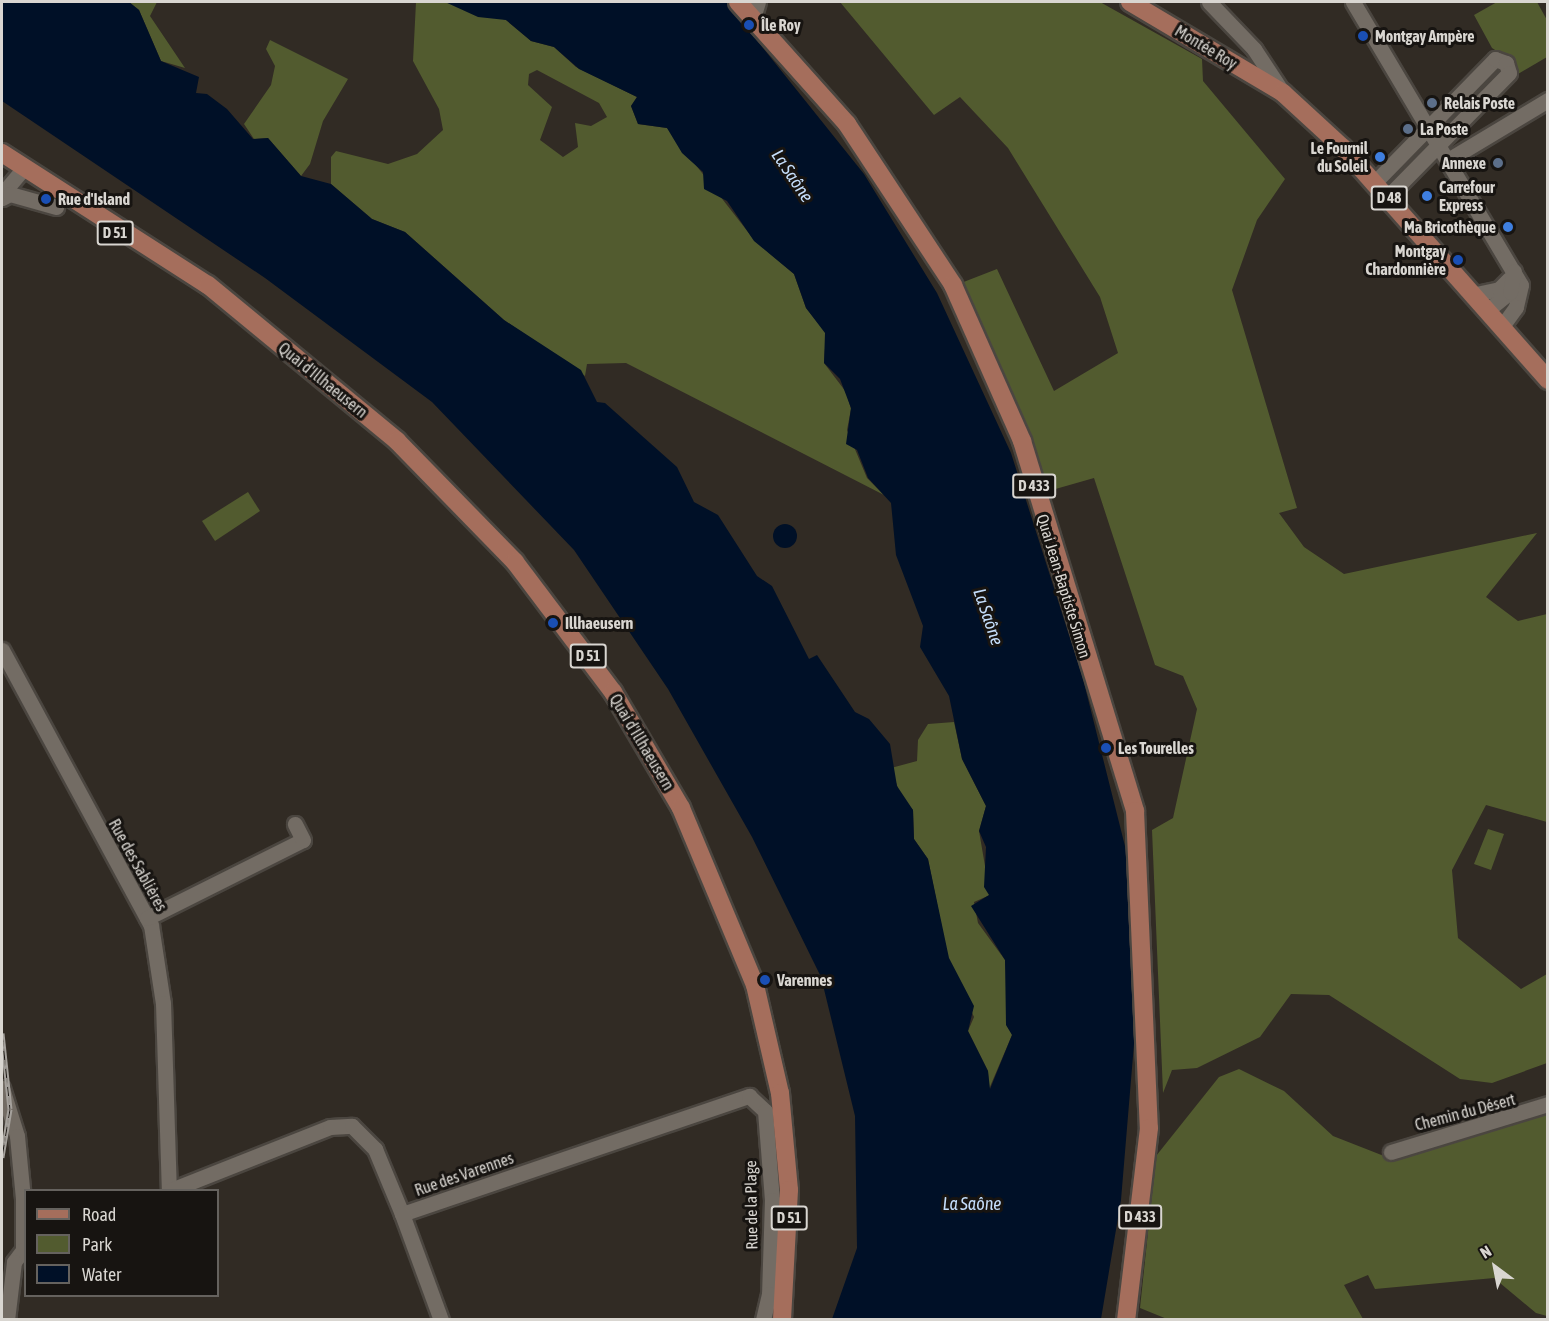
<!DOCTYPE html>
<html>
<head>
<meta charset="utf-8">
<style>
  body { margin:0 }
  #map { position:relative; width:1549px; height:1321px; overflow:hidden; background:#312b24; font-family:"Asap Condensed",sans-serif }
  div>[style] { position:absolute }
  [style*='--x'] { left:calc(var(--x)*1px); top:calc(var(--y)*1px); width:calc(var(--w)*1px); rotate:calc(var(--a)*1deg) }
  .green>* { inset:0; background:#525b2f }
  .water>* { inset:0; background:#001027 }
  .round { border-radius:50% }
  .roads { filter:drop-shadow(2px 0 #4b4640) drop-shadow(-2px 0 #4b4640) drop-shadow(0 2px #4b4640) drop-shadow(0 -2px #4b4640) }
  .minor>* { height:15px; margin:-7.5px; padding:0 7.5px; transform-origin:7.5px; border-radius:7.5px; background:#736c64 }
  .major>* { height:18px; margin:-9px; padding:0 9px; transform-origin:9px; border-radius:9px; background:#a56e5c }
  .rail>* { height:5px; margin-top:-2.5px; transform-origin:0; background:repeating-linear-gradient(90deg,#171411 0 9px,#a5a19c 0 18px); box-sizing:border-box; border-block:2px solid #a5a19c }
  .dots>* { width:16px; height:16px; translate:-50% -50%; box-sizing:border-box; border:3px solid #171411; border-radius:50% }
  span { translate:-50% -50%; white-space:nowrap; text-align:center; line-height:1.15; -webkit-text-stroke:6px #171411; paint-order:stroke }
  .shield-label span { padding:2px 4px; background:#171411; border:2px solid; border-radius:4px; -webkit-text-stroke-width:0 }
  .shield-label { font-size:15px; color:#d9d6d1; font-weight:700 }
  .poi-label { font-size:16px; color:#d9d6d1; font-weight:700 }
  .left { translate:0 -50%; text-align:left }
  .right { translate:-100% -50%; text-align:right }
  .street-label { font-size:16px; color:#d9d6d1 }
  .water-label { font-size:18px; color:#c5defb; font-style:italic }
  .frame { position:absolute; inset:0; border:3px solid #d9d6d1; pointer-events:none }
  .legend { position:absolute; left:24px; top:1189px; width:195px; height:108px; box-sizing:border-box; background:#171411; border:2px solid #65625e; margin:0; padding:8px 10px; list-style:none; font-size:18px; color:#d9d6d1 }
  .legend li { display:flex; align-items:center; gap:12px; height:30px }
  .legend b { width:30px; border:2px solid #65625e }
  .north { position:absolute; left:1465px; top:1237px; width:60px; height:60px; -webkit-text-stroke:4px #171411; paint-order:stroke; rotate:328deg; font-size:16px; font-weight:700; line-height:24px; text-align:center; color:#d9d6d1 }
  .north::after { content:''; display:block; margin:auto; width:21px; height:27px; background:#d9d6d1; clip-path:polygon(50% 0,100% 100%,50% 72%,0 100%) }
</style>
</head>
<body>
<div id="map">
  <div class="green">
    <i style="clip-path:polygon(129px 2px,157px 2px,150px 16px,185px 68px,161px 61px,139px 10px)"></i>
    <i style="clip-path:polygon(evenodd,416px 2px,446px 2px,506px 20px,531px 41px,554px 47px,576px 67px,637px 97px,631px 106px,638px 124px,667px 128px,755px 241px,794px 274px,806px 308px,826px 333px,824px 363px,846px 392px,851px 409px,847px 430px,867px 478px,884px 495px,626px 363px,587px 364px,585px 376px,504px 320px,405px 232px,372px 219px,331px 184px,331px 157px,336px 151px,388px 164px,417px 154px,443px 130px,439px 109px,413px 61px,416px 2px,537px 70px,599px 103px,607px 117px,591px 126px,575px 123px,578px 147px,563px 157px,540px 140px,552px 107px,528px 85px,529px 74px,537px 70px)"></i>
    <i style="clip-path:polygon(840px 2px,1100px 2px,1202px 59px,1203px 81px,1285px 179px,1257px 220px,1232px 290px,1297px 508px,1279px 513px,1304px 547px,1344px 574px,1537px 533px,1486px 597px,1518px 621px,1547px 614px,1547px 822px,1486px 805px,1452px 870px,1458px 938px,1521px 989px,1547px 974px,1547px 1063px,1492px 1083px,1460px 1079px,1329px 995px,1291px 994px,1260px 1037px,1197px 1068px,1172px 1070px,1163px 1093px,1152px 830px,1173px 818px,1197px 709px,1183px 676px,1155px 665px,1094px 478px,1045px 492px,1029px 435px,961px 283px,997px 269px,1054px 391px,1118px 353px,1100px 297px,1008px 148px,960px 97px,934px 115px)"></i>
    <i style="clip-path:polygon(1497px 2px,1537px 2px,1547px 20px,1547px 57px,1518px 74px,1509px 59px,1492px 48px,1474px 15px)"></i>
    <i style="clip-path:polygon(270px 40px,348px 79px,323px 121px,310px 164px,301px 176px,268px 138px,254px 139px,244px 124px,271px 85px,275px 66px,266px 49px)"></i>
    <i style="clip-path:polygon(248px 492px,260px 511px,215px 541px,202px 521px)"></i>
    <i style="clip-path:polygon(954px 722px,962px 759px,986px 806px,979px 831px,990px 895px,974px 902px,978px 923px,1005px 960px,1012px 1035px,989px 1089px,988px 1071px,968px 1031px,974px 1017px,948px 958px,928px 859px,914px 839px,913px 810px,901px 797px,891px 768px,917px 761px,918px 740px,928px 724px)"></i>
    <i style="clip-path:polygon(1488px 829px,1504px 834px,1491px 870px,1474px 864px)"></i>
    <i style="clip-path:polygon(1239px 1069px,1284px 1091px,1333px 1136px,1384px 1156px,1527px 1119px,1547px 1108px,1547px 1316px,1536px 1313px,1494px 1278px,1375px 1289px,1368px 1275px,1344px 1285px,1363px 1319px,1167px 1319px,1140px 1308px,1156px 1156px,1219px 1077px)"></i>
  </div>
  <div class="water">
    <i style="clip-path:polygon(2px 2px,129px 2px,139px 10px,161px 61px,199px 77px,196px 93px,207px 94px,227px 109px,253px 139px,268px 138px,301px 176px,331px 184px,372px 219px,405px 232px,504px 320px,581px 370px,597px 402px,605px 403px,677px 467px,694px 502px,718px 515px,757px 576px,772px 586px,809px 659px,817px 655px,855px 712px,869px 719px,890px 744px,897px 786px,913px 810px,914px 839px,928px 859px,949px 958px,974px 1006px,968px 1031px,988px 1071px,990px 1089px,1012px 1035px,1006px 1025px,1005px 960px,971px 906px,989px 895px,984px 887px,986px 847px,979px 831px,986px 806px,962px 759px,949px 696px,920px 647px,923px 626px,896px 555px,891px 503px,868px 478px,857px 450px,846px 444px,851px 408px,840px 379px,824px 363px,825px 333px,806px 308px,794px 274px,754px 241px,727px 201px,704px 189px,703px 172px,682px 153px,667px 128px,638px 124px,631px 106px,637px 97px,579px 69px,554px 47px,531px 41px,506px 20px,478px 17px,445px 2px,726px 2px,864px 174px,937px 293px,1011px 453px,1083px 679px,1131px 870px,1134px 1044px,1121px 1200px,1101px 1319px,832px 1319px,857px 1248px,855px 1116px,821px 977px,752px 837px,668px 689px,574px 550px,432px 402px,265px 278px,2px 101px)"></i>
    <i class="round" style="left:773px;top:524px;width:24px;height:24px"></i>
  </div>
  <div class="roads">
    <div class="minor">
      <i style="--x:1209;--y:2;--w:65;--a:46.2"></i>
      <i style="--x:1254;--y:49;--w:53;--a:56.6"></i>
      <i style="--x:1353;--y:2;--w:329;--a:59.3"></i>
      <i style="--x:1521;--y:285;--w:23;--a:103"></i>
      <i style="--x:1516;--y:307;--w:22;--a:126"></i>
      <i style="--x:753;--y:18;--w:17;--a:-73"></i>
      <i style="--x:1448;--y:160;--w:117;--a:-31"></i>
      <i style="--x:1375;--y:182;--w:172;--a:-45.7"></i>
      <i style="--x:1495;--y:59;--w:12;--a:20"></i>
      <i style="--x:1506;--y:63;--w:10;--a:73"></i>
      <i style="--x:1509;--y:73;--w:173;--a:134.5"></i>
      <i style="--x:2;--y:194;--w:34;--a:-50"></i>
      <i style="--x:2;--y:198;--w:9;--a:-27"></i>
      <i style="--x:10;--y:194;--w:48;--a:15.8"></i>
      <i style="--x:1476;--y:294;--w:24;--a:-12"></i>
      <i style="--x:1499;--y:289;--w:14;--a:-45"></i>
      <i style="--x:1489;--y:309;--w:27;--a:-39"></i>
      <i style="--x:1510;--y:292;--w:21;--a:-79"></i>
      <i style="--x:2;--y:650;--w:313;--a:61.6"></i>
      <i style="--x:151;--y:925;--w:79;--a:81.3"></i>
      <i style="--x:163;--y:1003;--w:187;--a:88.2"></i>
      <i style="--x:147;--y:918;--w:174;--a:-26.6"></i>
      <i style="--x:303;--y:840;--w:18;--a:-117"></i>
      <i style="--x:2;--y:1088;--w:50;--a:72.6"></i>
      <i style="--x:17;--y:1136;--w:62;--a:84.5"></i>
      <i style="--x:23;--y:1198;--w:52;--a:90"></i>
      <i style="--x:23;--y:1250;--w:15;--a:127"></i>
      <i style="--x:14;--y:1262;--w:58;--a:96.9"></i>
      <i style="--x:1391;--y:1152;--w:164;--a:-17"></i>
      <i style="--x:171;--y:1190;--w:171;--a:-21.6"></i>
      <i style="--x:330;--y:1127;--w:22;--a:-3"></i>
      <i style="--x:352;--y:1126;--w:33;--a:45"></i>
      <i style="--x:375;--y:1149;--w:70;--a:67.4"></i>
      <i style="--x:402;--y:1214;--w:367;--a:-18.8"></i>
      <i style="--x:749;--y:1096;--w:22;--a:43"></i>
      <i style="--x:765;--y:1111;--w:89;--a:85.5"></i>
      <i style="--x:772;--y:1200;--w:94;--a:91.8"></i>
      <i style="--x:769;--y:1294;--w:27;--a:103"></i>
      <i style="--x:402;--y:1214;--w:113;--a:69.8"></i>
    </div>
    <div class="major">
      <i style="--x:738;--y:2;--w:164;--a:48.2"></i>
      <i style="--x:847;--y:124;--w:193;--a:56.6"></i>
      <i style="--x:953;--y:285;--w:171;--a:66.1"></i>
      <i style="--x:1022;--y:441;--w:387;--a:73"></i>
      <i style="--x:1135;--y:811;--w:317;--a:87.5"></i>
      <i style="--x:1149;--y:1128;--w:193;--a:96.8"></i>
      <i style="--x:1130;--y:2;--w:178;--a:30.7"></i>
      <i style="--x:1283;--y:93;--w:81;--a:42.5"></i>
      <i style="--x:1343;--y:148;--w:310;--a:48.5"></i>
      <i style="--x:2;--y:153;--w:245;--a:32.7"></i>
      <i style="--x:208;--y:285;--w:245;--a:39.5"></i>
      <i style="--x:397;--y:441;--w:169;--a:45.7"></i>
      <i style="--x:515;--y:562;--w:163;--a:53"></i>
      <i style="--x:613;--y:692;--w:134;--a:59.6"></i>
      <i style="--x:681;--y:808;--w:192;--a:67.3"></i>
      <i style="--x:755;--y:985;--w:111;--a:77"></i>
      <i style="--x:780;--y:1093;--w:97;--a:84.7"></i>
      <i style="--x:789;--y:1190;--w:130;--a:93.1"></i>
    </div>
  </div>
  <div class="rail">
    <i style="--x:2;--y:1033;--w:76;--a:84"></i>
    <i style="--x:10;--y:1109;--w:49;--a:99.5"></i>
  </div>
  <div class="dots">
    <i style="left:749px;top:25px;background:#1a4fb4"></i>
    <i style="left:1363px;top:36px;background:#1a4fb4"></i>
    <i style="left:1432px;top:103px;background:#5c6f8a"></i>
    <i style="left:1408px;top:129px;background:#5c6f8a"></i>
    <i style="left:1380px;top:157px;background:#3f7fe0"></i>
    <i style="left:1498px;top:163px;background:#5c6f8a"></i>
    <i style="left:1427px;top:196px;background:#3f7fe0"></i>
    <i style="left:46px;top:199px;background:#1a4fb4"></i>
    <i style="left:1508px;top:227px;background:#3f7fe0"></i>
    <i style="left:1458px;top:260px;background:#1a4fb4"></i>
    <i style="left:553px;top:623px;background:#1a4fb4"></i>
    <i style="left:1106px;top:748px;background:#1a4fb4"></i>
    <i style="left:765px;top:980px;background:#1a4fb4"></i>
  </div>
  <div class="shield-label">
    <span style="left:1389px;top:198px">D 48</span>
    <span style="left:115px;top:233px">D 51</span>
    <span style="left:1034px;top:486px">D 433</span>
    <span style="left:588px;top:656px">D 51</span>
    <span style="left:1140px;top:1217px">D 433</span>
    <span style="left:789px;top:1218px">D 51</span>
  </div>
  <div class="poi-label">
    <span class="left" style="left:761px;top:25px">Île Roy</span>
    <span class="left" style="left:1375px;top:36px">Montgay Ampère</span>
    <span class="left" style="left:1444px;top:103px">Relais Poste</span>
    <span class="left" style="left:1420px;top:129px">La Poste</span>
    <span class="right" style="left:1368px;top:157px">Le Fournil<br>du Soleil</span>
    <span class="right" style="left:1486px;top:163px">Annexe</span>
    <span class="left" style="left:1439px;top:196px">Carrefour<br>Express</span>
    <span class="left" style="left:58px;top:199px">Rue d'Island</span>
    <span class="right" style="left:1496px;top:227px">Ma Bricothèque</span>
    <span class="right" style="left:1446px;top:260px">Montgay<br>Chardonnière</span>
    <span class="left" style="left:565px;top:623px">Illhaeusern</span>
    <span class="left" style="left:1118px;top:748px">Les Tourelles</span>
    <span class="left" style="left:777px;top:980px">Varennes</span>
  </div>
  <div class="street-label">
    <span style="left:1206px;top:47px;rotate:31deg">Montée Roy</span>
    <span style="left:323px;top:380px;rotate:39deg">Quai d'Illhaeusern</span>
    <span style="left:1064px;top:586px;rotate:73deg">Quai Jean-Baptiste Simon</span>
    <span style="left:642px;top:742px;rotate:59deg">Quai d'Illhaeusern</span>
    <span style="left:138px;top:865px;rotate:61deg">Rue des Sablières</span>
    <span style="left:1465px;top:1112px;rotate:-15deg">Chemin du Désert</span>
    <span style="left:464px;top:1174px;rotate:-19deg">Rue des Varennes</span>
    <span style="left:751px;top:1205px;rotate:-91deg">Rue de la Plage</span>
  </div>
  <div class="water-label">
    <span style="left:792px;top:176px;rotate:56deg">La Saône</span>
    <span style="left:988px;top:617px;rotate:71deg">La Saône</span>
    <span style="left:972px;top:1204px">La Saône</span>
  </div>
  <div class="frame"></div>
  <ul class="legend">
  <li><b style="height:8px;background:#a56e5c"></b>Road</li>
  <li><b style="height:16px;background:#525b2f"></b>Park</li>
  <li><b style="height:16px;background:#001027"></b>Water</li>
  </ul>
  <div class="north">N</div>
</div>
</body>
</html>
